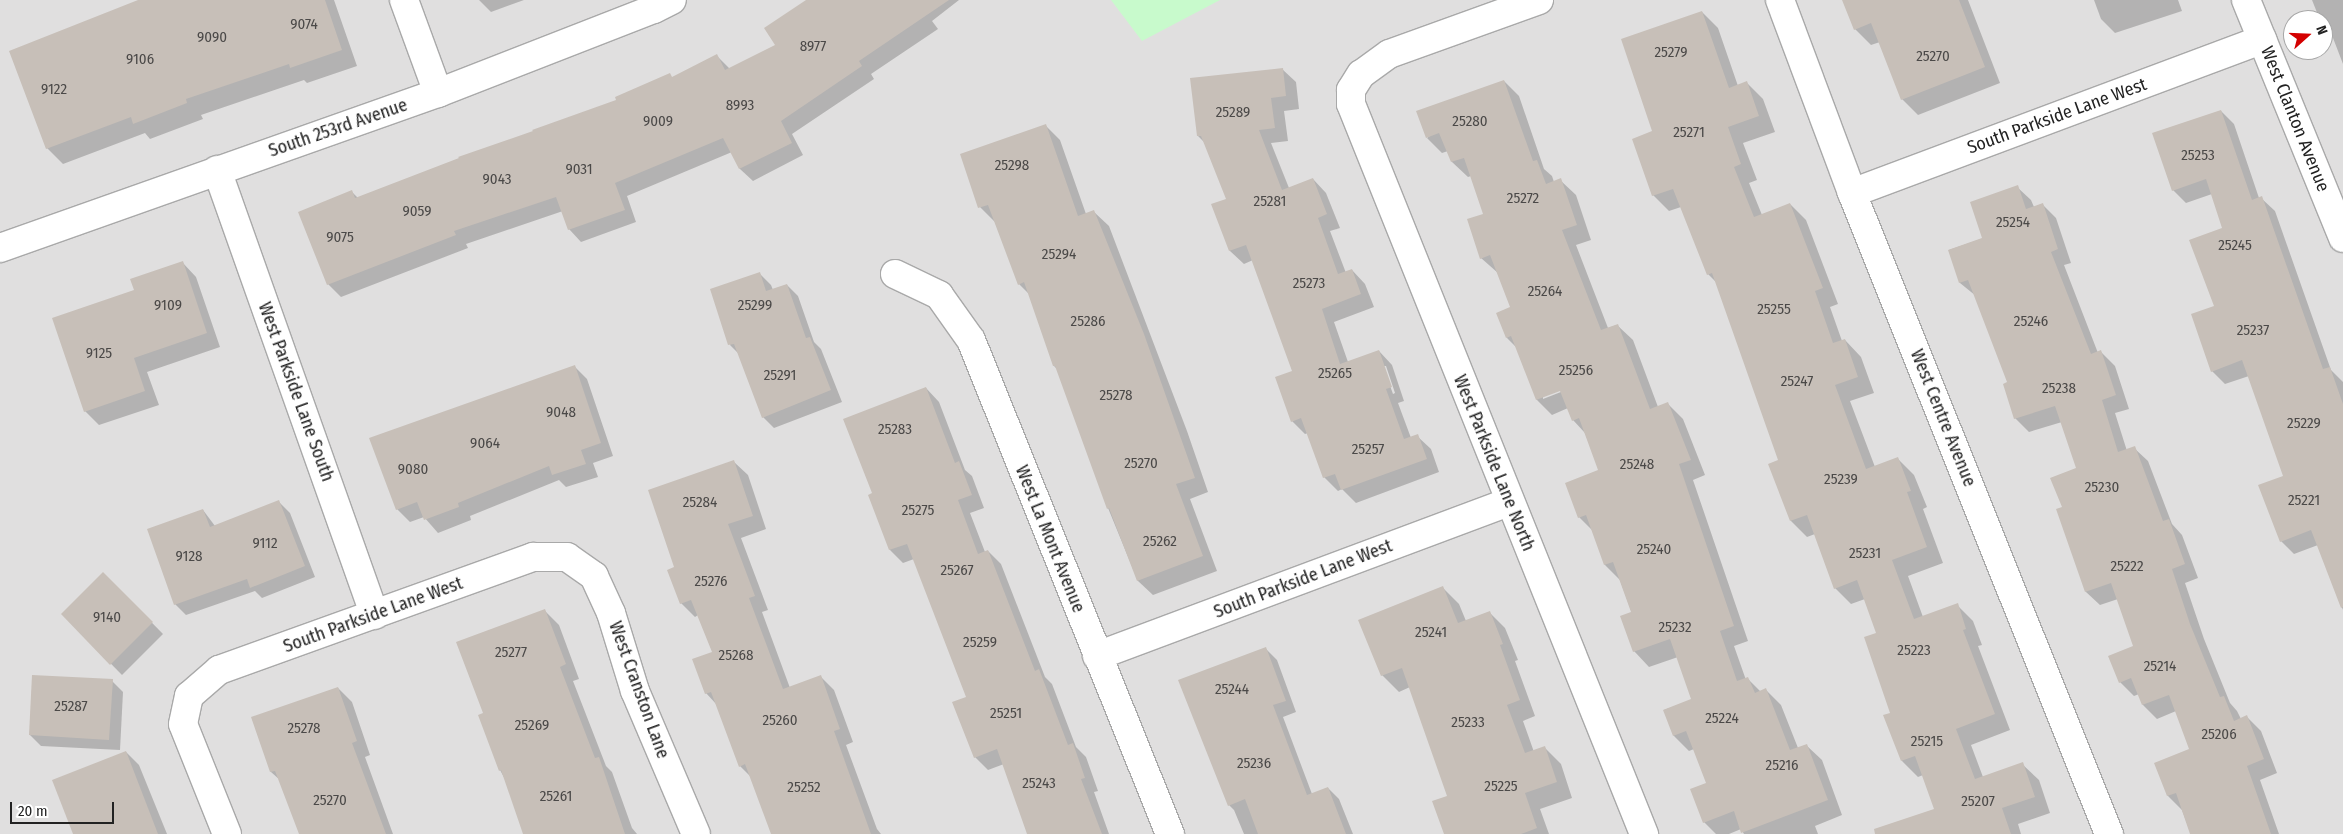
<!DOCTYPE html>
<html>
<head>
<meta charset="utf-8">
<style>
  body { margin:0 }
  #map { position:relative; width:2343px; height:834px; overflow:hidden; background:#f2efe9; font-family:"Fira Sans Condensed",sans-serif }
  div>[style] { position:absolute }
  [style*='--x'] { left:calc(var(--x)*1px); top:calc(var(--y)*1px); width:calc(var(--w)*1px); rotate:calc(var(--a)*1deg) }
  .residential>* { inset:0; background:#e0dfdf }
  .park>* { inset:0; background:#c8facc }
  .shadow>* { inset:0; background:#0003 }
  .building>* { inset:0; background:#c7bfb8 }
  .roads { filter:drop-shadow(1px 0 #a9a9a9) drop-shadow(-1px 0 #a9a9a9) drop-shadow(0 1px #a9a9a9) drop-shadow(0 -1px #a9a9a9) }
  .street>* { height:28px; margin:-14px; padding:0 14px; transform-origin:14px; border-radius:14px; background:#fff }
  span { translate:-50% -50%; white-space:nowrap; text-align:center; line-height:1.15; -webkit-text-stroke:4px #fff; paint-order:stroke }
  .number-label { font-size:15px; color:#4b4948 }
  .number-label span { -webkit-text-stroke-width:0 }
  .street-label { font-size:18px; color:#222 }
  .north { position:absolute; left:2283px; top:10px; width:50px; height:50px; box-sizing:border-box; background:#fff; border:1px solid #a7a7a7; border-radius:50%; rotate:70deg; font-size:14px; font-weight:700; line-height:20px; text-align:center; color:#222 }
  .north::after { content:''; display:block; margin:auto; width:18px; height:22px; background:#d40000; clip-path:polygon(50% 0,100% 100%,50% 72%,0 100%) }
  .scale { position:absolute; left:10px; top:802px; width:104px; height:22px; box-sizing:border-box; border:2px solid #222; border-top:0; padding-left:6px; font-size:15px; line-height:18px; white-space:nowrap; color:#222; -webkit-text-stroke:4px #fff; paint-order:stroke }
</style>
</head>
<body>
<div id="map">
  <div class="residential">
    <i style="clip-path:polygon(evenodd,0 0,2343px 0,2343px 834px,0 834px,0 0,2293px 20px,2323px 20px,2323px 50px,2293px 50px,2293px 20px)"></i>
  </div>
  <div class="park">
    <i style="clip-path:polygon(1111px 0,1220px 0,1142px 41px)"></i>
  </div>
  <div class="shadow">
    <i style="clip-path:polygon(142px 0,334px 0,357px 66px,307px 83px,304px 80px,201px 115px,203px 119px,150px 139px,145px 133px,63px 164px,47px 148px)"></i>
    <i style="clip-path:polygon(479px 0,524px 0,491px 12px)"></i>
    <i style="clip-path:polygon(808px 0,959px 0,932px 21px,938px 29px,871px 74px,874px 79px,792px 134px,803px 155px,753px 181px,740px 169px,732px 152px,627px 196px,636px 222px,581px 242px,569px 229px,563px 211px,466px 244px,468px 248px,341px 297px,328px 284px,352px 192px,358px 198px,618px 101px,673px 78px,717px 56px,730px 69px,777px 45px)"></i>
    <i style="clip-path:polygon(1843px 0,1968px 0,2000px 83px,1918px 115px,1902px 99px,1880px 42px,1871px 45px,1855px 29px)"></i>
    <i style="clip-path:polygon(2094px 0,2178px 0,2182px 11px,2115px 33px,2101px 19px)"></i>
    <i style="clip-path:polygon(2312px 0,2343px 0,2343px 64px,2333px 38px,2323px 29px,2323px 20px,2320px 20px)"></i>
    <i style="clip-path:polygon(1702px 12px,1718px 28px,1738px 86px,1747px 83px,1763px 99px,1775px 132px,1743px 143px,1757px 180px,1749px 183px,1762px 215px,1790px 204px,1806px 220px,1838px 304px,1830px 307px,1842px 341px,1845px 340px,1861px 357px,1874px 393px,1850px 401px,1875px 467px,1898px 459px,1914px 475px,1927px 507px,1923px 509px,1943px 563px,1908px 576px,1923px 617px,1957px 605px,1973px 621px,1982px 645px,1978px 646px,2010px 730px,1971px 745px,1983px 777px,2022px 764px,2039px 780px,2050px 813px,2018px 824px,2021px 834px,1918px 834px,1936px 810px,1923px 775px,1918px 777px,1902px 761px,1878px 634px,1865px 599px,1851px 604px,1835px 588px,1815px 534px,1807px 537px,1791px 521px,1780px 461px,1718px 284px,1708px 274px,1681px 207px,1669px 211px,1653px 195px,1654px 132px)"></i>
    <i style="clip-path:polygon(evenodd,1282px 69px,1296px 82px,1299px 109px,1284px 111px,1288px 141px,1271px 143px,1289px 188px,1313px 179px,1326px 193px,1340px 228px,1330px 231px,1346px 273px,1352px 270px,1365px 284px,1374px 307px,1334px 322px,1348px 362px,1379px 351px,1392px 365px,1404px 401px,1398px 403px,1411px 438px,1417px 436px,1431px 449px,1439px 472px,1356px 503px,1342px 489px,1338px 491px,1324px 477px,1308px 433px,1305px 434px,1292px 421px,1293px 372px,1253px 260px,1244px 264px,1230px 251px,1213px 205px,1228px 199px,1206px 144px,1198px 136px,1282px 69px,1383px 366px,1386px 366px,1395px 393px,1393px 394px,1383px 366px)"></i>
    <i style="clip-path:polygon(evenodd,1504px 81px,1519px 96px,1544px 169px,1552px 176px,1554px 182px,1560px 180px,1576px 195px,1591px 240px,1576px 245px,1608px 328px,1617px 325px,1633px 340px,1658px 407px,1668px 404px,1683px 419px,1705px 475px,1693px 480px,1748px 641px,1734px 646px,1746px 680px,1748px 679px,1761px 692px,1766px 690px,1781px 705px,1798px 748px,1806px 745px,1822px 760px,1842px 815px,1815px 826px,1818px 834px,1744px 834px,1741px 829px,1729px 834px,1716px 834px,1704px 822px,1707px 783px,1694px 749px,1689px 751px,1674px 736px,1664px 710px,1692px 700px,1678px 657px,1649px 667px,1634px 651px,1632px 613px,1620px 580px,1605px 565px,1593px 531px,1579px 517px,1600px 471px,1585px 433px,1573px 420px,1568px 408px,1552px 415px,1537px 400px,1517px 348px,1507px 338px,1512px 308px,1498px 273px,1481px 258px,1485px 215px,1471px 176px,1468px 177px,1452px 162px,1448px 151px,1442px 153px,1427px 138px,1504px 81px,1566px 387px,1566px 390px,1543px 399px,1543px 396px,1566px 387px)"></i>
    <i style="clip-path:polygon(2221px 111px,2234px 124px,2259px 198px,2261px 198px,2275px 211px,2331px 370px,2343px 382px,2343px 610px,2318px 545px,2294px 554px,2281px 541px,2285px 476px,2249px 376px,2225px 384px,2212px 371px,2223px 229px,2212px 194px,2186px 203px,2173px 190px)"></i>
    <i style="clip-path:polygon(1045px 125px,1060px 140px,1086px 214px,1094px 212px,1109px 226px,1187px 431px,1208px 492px,1190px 499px,1217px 571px,1153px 595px,1138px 581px,1108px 508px,1058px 370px,1054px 366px,1029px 294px,1019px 284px,995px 222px,980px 207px)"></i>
    <i style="clip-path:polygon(2017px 187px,2031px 200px,2034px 207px,2042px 204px,2056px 218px,2071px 263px,2064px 265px,2098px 353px,2101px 352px,2115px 366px,2129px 409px,2115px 413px,2127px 451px,2134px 448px,2148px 461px,2172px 524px,2182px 535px,2198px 578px,2185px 583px,2204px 639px,2230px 703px,2237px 711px,2241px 719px,2247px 717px,2261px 731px,2277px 773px,2260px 780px,2279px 834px,2191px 834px,2182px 810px,2168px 796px,2156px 763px,2191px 750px,2176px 711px,2157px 719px,2143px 705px,2139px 694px,2134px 696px,2120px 682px,2135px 647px,2118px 599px,2100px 605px,2086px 592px,2063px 508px,2078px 469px,2062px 422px,2029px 432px,2015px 418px,2008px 383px,1976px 296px,1960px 283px,1949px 250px,1984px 238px)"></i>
    <i style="clip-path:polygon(182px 262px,196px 277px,220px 347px,147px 372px,159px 405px,99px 425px,85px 411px,135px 291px)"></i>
    <i style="clip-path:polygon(760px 274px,771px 285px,773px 290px,787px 285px,798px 296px,814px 342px,821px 349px,842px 402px,774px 428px,763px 417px,739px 354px,730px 345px)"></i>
    <i style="clip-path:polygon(574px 366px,587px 379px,613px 456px,593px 463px,598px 477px,566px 487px,559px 480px,470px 516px,471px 520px,438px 533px,424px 517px,410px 522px,397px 509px)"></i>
    <i style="clip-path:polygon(926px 388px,939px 402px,965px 470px,972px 476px,984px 508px,970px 513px,985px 552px,988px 551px,1001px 564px,1045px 677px,1052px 684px,1076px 747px,1086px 757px,1098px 791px,1094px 792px,1109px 834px,1028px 834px,1004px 764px,988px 770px,975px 757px,968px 698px,914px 559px,903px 563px,890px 550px,874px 494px)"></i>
    <i style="clip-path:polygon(734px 462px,748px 475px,766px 529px,741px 538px,768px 610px,762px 612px,790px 688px,821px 677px,834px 690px,853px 742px,846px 745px,877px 829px,881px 834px,774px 834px,751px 777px,740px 766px,717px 705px,706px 693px,713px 653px,698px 615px,695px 617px,681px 603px,676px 568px)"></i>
    <i style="clip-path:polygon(279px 502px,290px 513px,315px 577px,262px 598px,255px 591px,186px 615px,175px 604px,203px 510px,215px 526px)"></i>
    <i style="clip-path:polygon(103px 573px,163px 634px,122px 675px,62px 614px)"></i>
    <i style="clip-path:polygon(1442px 587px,1459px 604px,1466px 621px,1489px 612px,1505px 628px,1518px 660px,1515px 661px,1535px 716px,1523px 721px,1534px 752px,1545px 748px,1561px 764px,1572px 798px,1540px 809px,1549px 834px,1445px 834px,1449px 797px,1410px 687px,1399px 692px,1382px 675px)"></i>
    <i style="clip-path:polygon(544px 610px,559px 625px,579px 679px,573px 681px,606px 766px,612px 772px,632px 828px,637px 834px,535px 834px,500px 770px,485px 714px)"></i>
    <i style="clip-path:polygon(1266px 649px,1277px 660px,1296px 712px,1283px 717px,1312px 794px,1328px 788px,1339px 799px,1353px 834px,1244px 834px,1234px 810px,1229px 805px)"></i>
    <i style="clip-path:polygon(112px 681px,123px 692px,120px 750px,41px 746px,30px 735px)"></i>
    <i style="clip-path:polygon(338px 688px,352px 702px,370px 755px,365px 757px,393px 834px,300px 834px,280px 780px,271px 772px,252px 718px)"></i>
    <i style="clip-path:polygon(126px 752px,139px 765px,167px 834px,74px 834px)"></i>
  </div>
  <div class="building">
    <i style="clip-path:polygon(138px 0,325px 0,342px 50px,290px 68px,289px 64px,186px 99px,187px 103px,133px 124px,131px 117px,46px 149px,9px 51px)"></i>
    <i style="clip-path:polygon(806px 0,949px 0,859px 61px,862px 66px,781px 121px,792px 143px,739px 169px,723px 138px,615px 183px,625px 210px,568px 230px,556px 197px,454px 231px,456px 235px,327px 285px,298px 212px,352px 190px,355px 198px,459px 158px,458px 157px,533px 131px,532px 130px,616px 100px,615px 97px,670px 73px,672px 77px,717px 54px,725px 70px,775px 45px,764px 28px)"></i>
    <i style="clip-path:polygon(1842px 0,1959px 0,1985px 67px,1901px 100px,1871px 23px,1854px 30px)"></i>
    <i style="clip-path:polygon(1702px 11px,1729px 88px,1747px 81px,1759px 116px,1728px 127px,1741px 164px,1734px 167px,1754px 217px,1790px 203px,1823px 288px,1815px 291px,1833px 343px,1845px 339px,1858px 377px,1835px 385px,1866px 469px,1898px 457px,1911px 491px,1907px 492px,1927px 547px,1892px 560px,1914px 619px,1958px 603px,1966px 629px,1963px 630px,1995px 714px,1956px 729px,1975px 779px,2023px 762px,2035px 797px,2002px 808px,2011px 834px,1875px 834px,1874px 829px,1934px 809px,1915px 756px,1901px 761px,1883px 715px,1890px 713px,1864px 637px,1876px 633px,1857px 580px,1834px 589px,1807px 515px,1790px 521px,1768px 464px,1778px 460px,1712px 273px,1707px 275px,1673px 189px,1652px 196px,1632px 139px,1652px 131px,1621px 39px)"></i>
    <i style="clip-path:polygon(1283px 68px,1286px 96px,1271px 98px,1275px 128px,1259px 130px,1282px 190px,1313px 178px,1327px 214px,1318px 218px,1338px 274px,1352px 269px,1361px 294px,1322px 309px,1340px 364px,1379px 350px,1392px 387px,1386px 389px,1404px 439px,1418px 434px,1427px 459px,1341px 490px,1335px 474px,1323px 478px,1301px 418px,1291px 422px,1275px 377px,1292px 371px,1246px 245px,1229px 251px,1211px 204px,1226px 199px,1201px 136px,1197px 136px,1190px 78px)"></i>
    <i style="clip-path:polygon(1504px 80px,1533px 161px,1537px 160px,1546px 184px,1561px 178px,1577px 225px,1562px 230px,1601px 330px,1618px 324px,1650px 409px,1668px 402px,1691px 460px,1679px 464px,1734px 626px,1720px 631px,1737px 681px,1748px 677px,1755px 693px,1766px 688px,1790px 750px,1807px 744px,1828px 800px,1741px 833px,1734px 811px,1703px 823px,1690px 789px,1706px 783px,1686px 731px,1673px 736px,1663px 710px,1691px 699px,1670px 639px,1633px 652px,1620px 616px,1631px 612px,1613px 562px,1604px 565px,1586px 515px,1578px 518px,1565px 483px,1598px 470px,1579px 418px,1572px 421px,1560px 391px,1536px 400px,1511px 336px,1506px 338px,1496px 313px,1510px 307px,1490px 255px,1480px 259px,1467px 219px,1483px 214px,1464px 158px,1451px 162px,1439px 133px,1426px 138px,1416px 111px)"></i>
    <i style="clip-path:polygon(2221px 110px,2252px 200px,2262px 196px,2323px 369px,2330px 367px,2343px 404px,2343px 607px,2341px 608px,2311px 530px,2280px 542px,2258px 485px,2283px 476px,2242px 360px,2211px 372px,2191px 314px,2214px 306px,2189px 240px,2222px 228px,2206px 179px,2172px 191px,2152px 133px)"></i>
    <i style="clip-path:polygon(1046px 124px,1078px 216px,1094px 210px,1144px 334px,1195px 478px,1176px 484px,1203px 556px,1137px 581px,1109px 508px,1107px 509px,1055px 366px,1053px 366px,1024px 282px,1018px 285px,988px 205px,978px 208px,960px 154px)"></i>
    <i style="clip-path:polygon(2018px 185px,2026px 209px,2043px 203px,2058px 249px,2051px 252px,2091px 354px,2101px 350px,2116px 395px,2102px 400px,2118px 452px,2135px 446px,2163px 521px,2169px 519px,2185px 564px,2172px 569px,2190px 624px,2220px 697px,2224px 696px,2234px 721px,2247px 715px,2264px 759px,2247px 766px,2271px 834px,2190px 834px,2176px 793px,2167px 796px,2154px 763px,2189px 749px,2169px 695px,2142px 705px,2131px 678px,2119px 683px,2108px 656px,2133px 646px,2111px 583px,2085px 592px,2056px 509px,2062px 507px,2050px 478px,2076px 468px,2055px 406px,2014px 419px,2003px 384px,2007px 382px,1968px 280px,1959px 283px,1948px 250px,1982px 238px,1970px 202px)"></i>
    <i style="clip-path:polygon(183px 261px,207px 333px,134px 358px,145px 391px,84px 412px,52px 318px,134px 290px,130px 279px)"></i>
    <i style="clip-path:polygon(760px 272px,766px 291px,787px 284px,806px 338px,810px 337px,831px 390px,762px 418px,734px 344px,728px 345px,710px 289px)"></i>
    <i style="clip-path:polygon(575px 365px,601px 443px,581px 450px,586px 464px,552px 475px,549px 466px,458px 503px,459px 507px,424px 520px,417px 502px,396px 510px,369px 438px)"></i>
    <i style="clip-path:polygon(926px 387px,955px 463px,959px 461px,972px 495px,958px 500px,978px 554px,988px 550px,1035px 671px,1039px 669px,1068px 745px,1073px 743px,1085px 778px,1081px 779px,1102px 834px,1027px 834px,997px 749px,974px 758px,952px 702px,966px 697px,907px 544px,889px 550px,868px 495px,872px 493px,843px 419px)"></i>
    <i style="clip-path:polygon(734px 460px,753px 516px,728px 524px,755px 596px,749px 598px,783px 689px,821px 675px,840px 729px,834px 731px,871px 834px,771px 834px,745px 764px,739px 767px,711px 692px,705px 694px,692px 659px,712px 652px,691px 600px,680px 604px,667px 570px,674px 567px,648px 490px)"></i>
    <i style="clip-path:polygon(279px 500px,305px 566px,250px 588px,247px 579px,174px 605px,147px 529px,203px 509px,210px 527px)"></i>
    <i style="clip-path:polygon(103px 572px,153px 622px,110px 665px,61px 614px)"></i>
    <i style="clip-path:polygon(1443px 586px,1458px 623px,1490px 611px,1503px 644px,1500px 645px,1520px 700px,1507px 705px,1525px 753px,1545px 746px,1557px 782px,1525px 793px,1537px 828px,1521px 834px,1444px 834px,1432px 801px,1447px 796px,1402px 668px,1381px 676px,1358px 620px)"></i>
    <i style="clip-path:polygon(545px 609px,566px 664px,560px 667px,595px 758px,599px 757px,625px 834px,523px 834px,501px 770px,499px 771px,478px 715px,483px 713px,456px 642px)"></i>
    <i style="clip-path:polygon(1266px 647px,1286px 701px,1273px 705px,1307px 795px,1328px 787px,1346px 834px,1258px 834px,1245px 799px,1228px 806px,1178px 680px)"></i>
    <i style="clip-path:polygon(32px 675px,113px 679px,109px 740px,29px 735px)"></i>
    <i style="clip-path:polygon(338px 687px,357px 741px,352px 743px,386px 834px,299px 834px,275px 771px,270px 772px,251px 717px)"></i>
    <i style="clip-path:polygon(126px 751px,158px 834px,73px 834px,52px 780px)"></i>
  </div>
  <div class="roads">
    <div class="street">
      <i style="--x:404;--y:0;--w:99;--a:69.9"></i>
      <i style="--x:1539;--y:0;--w:159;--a:160.2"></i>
      <i style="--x:1389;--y:54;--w:34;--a:144"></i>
      <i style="--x:1361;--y:74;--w:19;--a:122"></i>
      <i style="--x:1351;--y:90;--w:14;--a:90"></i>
      <i style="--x:1351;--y:104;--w:787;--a:68.13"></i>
      <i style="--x:1780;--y:0;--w:206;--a:69.5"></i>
      <i style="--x:1852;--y:193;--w:691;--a:68.15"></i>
      <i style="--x:2246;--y:0;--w:257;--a:67.8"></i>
      <i style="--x:217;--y:170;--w:472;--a:70.5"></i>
      <i style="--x:1852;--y:193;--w:438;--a:-20.5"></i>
      <i style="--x:0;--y:248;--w:465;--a:-19.5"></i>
      <i style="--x:438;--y:93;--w:232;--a:-21.3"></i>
      <i style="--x:654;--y:9;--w:20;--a:-27"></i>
      <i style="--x:895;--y:274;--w:49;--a:25.5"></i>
      <i style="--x:939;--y:295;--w:55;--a:54.6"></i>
      <i style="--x:971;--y:340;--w:533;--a:68.06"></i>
      <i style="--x:1097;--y:656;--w:440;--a:-20.5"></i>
      <i style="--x:227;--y:834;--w:118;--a:-111.8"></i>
      <i style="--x:183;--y:724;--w:29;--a:-78"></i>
      <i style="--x:189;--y:696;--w:40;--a:-41"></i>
      <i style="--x:219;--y:670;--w:334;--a:-19.8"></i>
      <i style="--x:533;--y:557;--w:34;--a:0"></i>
      <i style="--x:567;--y:557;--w:33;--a:35"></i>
      <i style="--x:594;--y:576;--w:41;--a:65.3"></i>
      <i style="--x:611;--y:613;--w:82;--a:72.9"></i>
      <i style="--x:635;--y:691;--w:155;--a:66.9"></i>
    </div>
  </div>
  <div class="number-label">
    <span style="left:304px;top:25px">9074</span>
    <span style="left:212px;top:38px">9090</span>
    <span style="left:813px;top:47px">8977</span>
    <span style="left:1671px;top:53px">25279</span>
    <span style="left:1933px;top:57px">25270</span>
    <span style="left:140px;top:60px">9106</span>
    <span style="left:54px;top:90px">9122</span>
    <span style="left:740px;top:106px">8993</span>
    <span style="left:1233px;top:113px">25289</span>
    <span style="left:658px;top:122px">9009</span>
    <span style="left:1470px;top:122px">25280</span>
    <span style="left:1689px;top:133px">25271</span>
    <span style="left:2198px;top:156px">25253</span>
    <span style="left:1012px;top:166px">25298</span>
    <span style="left:579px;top:170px">9031</span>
    <span style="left:497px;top:180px">9043</span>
    <span style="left:1523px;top:199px">25272</span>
    <span style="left:1270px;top:202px">25281</span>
    <span style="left:417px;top:212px">9059</span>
    <span style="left:2013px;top:223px">25254</span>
    <span style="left:340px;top:238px">9075</span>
    <span style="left:2235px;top:246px">25245</span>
    <span style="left:1059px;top:255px">25294</span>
    <span style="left:1309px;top:284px">25273</span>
    <span style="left:1545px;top:292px">25264</span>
    <span style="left:168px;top:306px">9109</span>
    <span style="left:755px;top:306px">25299</span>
    <span style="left:1774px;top:310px">25255</span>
    <span style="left:1088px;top:322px">25286</span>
    <span style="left:2031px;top:322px">25246</span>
    <span style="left:2253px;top:331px">25237</span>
    <span style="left:99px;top:354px">9125</span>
    <span style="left:1576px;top:371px">25256</span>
    <span style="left:1335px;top:374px">25265</span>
    <span style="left:780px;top:376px">25291</span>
    <span style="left:1797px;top:382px">25247</span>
    <span style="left:2059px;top:389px">25238</span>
    <span style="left:1116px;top:396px">25278</span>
    <span style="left:561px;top:413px">9048</span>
    <span style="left:2304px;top:424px">25229</span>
    <span style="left:895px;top:430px">25283</span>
    <span style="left:485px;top:444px">9064</span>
    <span style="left:1368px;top:450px">25257</span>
    <span style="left:1141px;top:464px">25270</span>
    <span style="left:1637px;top:465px">25248</span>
    <span style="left:413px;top:470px">9080</span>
    <span style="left:1841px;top:480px">25239</span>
    <span style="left:2102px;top:488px">25230</span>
    <span style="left:2304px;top:501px">25221</span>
    <span style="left:700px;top:503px">25284</span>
    <span style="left:918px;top:511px">25275</span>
    <span style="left:1160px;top:542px">25262</span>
    <span style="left:265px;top:544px">9112</span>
    <span style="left:1654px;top:550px">25240</span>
    <span style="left:1865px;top:554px">25231</span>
    <span style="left:189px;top:557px">9128</span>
    <span style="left:2127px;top:567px">25222</span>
    <span style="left:957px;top:571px">25267</span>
    <span style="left:711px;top:582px">25276</span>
    <span style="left:107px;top:618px">9140</span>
    <span style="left:1675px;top:628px">25232</span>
    <span style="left:1431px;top:633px">25241</span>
    <span style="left:980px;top:643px">25259</span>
    <span style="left:1914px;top:651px">25223</span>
    <span style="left:511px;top:653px">25277</span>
    <span style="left:736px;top:656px">25268</span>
    <span style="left:2160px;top:667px">25214</span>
    <span style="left:1232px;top:690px">25244</span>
    <span style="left:71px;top:707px">25287</span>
    <span style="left:1006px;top:714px">25251</span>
    <span style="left:1722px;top:719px">25224</span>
    <span style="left:780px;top:721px">25260</span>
    <span style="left:1468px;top:723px">25233</span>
    <span style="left:532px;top:726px">25269</span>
    <span style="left:304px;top:729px">25278</span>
    <span style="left:2219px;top:735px">25206</span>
    <span style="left:1927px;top:742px">25215</span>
    <span style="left:1254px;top:764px">25236</span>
    <span style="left:1782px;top:766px">25216</span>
    <span style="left:1039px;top:784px">25243</span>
    <span style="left:1501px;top:787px">25225</span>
    <span style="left:804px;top:788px">25252</span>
    <span style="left:556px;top:797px">25261</span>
    <span style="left:330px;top:801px">25270</span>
    <span style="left:1978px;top:802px">25207</span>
  </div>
  <div class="street-label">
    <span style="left:2057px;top:116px;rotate:-20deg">South Parkside Lane West</span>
    <span style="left:2295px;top:119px;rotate:68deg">West Clanton Avenue</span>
    <span style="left:338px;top:128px;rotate:-19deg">South 253rd Avenue</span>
    <span style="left:296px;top:392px;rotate:70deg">West Parkside Lane South</span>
    <span style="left:1943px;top:418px;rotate:68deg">West Centre Avenue</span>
    <span style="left:1494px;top:463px;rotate:68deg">West Parkside Lane North</span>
    <span style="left:1050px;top:539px;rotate:68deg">West La Mont Avenue</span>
    <span style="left:1303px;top:579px;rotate:-21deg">South Parkside Lane West</span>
    <span style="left:373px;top:615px;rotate:-20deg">South Parkside Lane West</span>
    <span style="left:639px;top:690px;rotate:70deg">West Cranston Lane</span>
  </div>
  <div class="north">N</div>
  <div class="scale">20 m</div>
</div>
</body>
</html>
